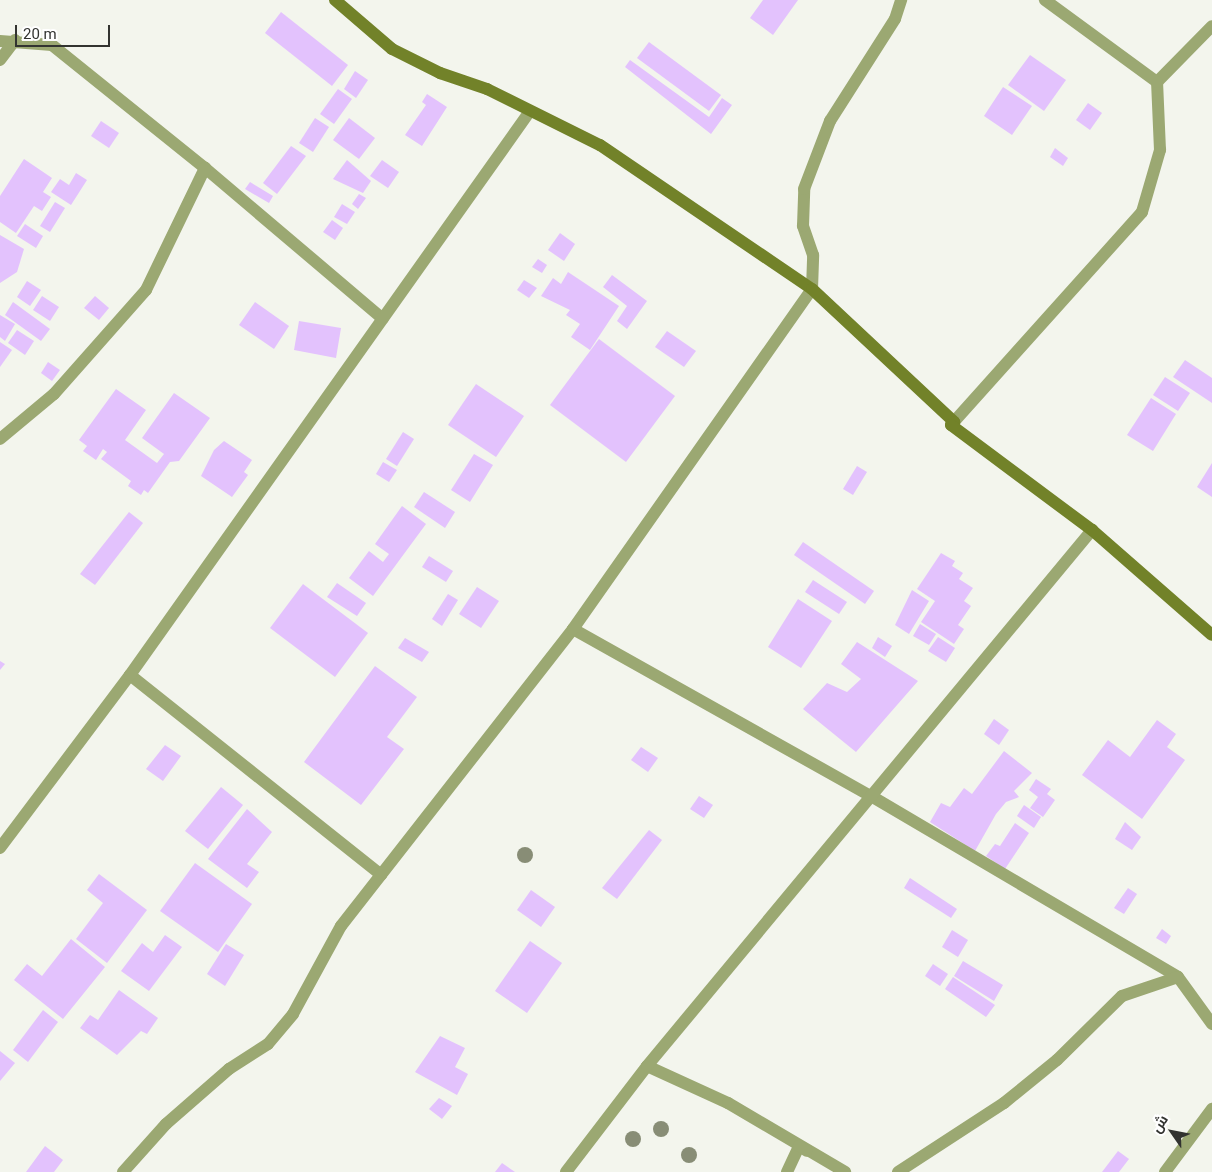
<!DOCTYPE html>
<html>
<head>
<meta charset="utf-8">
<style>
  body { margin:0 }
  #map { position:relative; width:1212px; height:1172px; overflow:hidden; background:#f3f5ed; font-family:Roboto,Cairo,sans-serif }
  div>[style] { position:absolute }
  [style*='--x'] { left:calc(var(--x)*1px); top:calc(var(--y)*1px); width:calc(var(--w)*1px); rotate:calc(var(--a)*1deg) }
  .building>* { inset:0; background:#e3c2fd }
  .street>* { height:12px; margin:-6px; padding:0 6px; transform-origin:6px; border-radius:6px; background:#9ba872 }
  .secondary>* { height:12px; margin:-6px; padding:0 6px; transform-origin:6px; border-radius:6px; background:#728229 }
  .trees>* { width:16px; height:16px; margin:-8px; border-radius:50%; background:#888d76 }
  span { translate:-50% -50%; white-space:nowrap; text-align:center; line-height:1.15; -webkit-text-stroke:5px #fff; paint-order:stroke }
  .north { position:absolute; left:1147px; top:1107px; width:50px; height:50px; -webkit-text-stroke:4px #fff; paint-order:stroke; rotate:303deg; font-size:14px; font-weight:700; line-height:20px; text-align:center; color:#323330 }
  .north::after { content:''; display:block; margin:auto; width:18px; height:22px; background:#323330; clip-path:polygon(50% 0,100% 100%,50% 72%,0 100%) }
  .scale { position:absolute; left:15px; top:25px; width:95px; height:22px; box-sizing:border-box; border:2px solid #323330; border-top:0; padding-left:6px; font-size:15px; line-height:18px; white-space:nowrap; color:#323330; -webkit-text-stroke:4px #fff; paint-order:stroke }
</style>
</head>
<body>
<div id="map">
  <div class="building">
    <i style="clip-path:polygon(763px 0,798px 0,773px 35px,750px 18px)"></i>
    <i style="clip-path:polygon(281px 12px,348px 65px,332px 86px,265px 33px)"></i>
    <i style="clip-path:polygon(649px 42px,721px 95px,709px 111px,637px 58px)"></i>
    <i style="clip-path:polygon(1030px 55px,1066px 80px,1044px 111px,1008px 85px)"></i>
    <i style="clip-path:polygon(630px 60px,709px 117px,722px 98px,732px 105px,711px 134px,625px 67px)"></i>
    <i style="clip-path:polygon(355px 71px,368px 80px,356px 98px,344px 89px)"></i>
    <i style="clip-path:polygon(1003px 87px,1032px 106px,1012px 135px,984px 116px)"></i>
    <i style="clip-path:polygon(338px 89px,352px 99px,334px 124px,320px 114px)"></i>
    <i style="clip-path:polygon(427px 94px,447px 107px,422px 146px,405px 135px,426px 105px,422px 102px)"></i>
    <i style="clip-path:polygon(1088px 103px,1102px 113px,1090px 130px,1076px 120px)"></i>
    <i style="clip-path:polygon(315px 118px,329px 127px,313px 152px,299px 143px)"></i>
    <i style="clip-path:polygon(349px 118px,375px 138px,359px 159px,333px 140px)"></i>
    <i style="clip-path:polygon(101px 121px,119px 133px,109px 148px,91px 136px)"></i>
    <i style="clip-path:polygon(291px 146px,306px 156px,277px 194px,263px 183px)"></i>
    <i style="clip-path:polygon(1055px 148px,1068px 158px,1063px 166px,1050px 157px)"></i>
    <i style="clip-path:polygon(24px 159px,52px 178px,43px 192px,51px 197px,42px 211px,34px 206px,16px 233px,0 222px,0 196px)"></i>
    <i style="clip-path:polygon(347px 160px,371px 181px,363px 193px,333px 179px)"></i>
    <i style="clip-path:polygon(382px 160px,399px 172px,388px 188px,370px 176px)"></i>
    <i style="clip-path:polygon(76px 173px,87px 180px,71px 205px,51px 192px,60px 179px,69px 185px)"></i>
    <i style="clip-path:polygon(250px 182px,273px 196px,269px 203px,245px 189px)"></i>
    <i style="clip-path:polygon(359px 194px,366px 198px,358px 209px,352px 204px)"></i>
    <i style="clip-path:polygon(55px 202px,65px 208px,50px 232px,40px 226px)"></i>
    <i style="clip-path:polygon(342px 204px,355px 212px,347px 224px,334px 217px)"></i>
    <i style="clip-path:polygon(332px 220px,343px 228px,335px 240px,323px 232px)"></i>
    <i style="clip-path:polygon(25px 224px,43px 236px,36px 248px,17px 236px)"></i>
    <i style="clip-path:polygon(560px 233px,575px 244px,564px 261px,548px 250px)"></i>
    <i style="clip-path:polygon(0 235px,24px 249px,17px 272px,0 283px)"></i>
    <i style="clip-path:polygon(538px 259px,547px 265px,542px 273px,532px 267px)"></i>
    <i style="clip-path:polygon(568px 272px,619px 306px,590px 350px,571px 337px,580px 324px,566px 315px,570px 310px,541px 296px,553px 278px,561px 284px)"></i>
    <i style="clip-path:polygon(612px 275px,647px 301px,627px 329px,617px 321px,627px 306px,603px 287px)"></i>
    <i style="clip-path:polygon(524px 280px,537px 288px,529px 298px,517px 290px)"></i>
    <i style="clip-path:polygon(27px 281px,41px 290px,30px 306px,17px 297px)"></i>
    <i style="clip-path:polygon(42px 296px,59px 307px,50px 321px,33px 310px)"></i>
    <i style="clip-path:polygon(95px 296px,109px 308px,99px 320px,84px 308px)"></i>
    <i style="clip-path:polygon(13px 302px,50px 329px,41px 341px,5px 315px)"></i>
    <i style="clip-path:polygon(255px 302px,289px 326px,274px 349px,239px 325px)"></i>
    <i style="clip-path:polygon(0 315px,15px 324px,5px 341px,0 337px)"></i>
    <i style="clip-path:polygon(299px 321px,341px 328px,336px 358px,294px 350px)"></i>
    <i style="clip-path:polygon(17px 330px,34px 341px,25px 355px,8px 343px)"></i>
    <i style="clip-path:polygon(667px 331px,696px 351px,684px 367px,655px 347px)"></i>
    <i style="clip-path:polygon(599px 339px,675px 396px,626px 462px,550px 405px)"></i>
    <i style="clip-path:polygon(0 342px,12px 350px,0 367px)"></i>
    <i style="clip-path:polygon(1185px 360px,1212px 378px,1212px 403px,1173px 377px)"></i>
    <i style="clip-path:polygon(48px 362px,60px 370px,52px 381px,41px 373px)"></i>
    <i style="clip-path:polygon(1165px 377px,1190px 393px,1178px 411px,1153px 395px)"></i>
    <i style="clip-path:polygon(476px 384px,524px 416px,496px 457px,448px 425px)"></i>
    <i style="clip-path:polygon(116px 389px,146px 410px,125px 440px,157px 463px,164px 454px,142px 438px,174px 393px,210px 418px,179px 461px,170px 462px,148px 493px,144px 490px,141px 495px,128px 486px,131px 481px,101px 459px,107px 452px,103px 449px,96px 460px,83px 451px,87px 446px,79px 440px)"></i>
    <i style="clip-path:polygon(1151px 398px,1176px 414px,1153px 451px,1127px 435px)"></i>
    <i style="clip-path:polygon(403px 432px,414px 439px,397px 466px,386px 459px)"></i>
    <i style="clip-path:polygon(224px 441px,252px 460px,244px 472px,248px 475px,232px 497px,201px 476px,214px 450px)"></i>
    <i style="clip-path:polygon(474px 454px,493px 465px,470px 502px,451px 490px)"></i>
    <i style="clip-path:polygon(383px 462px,397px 470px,389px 482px,376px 474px)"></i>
    <i style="clip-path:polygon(1212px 463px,1212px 497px,1197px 487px)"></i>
    <i style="clip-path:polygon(857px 466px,867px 472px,853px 495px,843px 489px)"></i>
    <i style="clip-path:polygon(424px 492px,455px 512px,445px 528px,414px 507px)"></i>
    <i style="clip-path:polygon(402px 506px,426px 524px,373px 596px,349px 578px,369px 551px,383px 562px,389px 554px,375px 544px)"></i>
    <i style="clip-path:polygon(129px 512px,143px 523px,95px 585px,80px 574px)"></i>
    <i style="clip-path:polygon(803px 542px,874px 591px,865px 604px,794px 555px)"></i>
    <i style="clip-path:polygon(941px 553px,955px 561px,952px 566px,963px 573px,959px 579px,973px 588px,964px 601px,971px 606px,958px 625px,964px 629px,954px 644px,921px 622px,935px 601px,917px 589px)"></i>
    <i style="clip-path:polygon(429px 556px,453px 571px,446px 582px,422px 567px)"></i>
    <i style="clip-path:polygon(813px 580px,847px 602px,839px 614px,805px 592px)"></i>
    <i style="clip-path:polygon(337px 583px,366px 603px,357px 616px,327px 597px)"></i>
    <i style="clip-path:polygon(303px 584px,368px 633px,335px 677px,270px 628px)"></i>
    <i style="clip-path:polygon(477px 587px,499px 601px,481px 628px,459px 614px)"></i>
    <i style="clip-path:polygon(912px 590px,929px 601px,909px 634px,895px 625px)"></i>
    <i style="clip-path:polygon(448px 594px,458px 600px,442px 626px,432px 619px)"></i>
    <i style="clip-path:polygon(798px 599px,832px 621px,801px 668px,768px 647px)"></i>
    <i style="clip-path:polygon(920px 624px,936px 634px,929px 645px,913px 636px)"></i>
    <i style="clip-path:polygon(878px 637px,892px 646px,885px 657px,872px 648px)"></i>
    <i style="clip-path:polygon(938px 637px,955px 648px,946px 662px,928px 651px)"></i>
    <i style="clip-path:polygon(405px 638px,429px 652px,422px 662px,398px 648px)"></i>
    <i style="clip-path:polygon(857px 642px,918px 681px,856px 752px,803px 709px,827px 683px,847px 692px,861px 679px,841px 664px)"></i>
    <i style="clip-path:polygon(0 661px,5px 664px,0 670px)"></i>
    <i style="clip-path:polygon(375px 666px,417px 697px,387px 737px,404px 749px,361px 805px,304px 762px)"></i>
    <i style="clip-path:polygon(994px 719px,1009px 730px,999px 745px,984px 734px)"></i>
    <i style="clip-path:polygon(1157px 720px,1176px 734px,1167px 747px,1185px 760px,1142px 819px,1082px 775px,1108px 740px,1130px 757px)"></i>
    <i style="clip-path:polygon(165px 745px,181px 756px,163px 781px,146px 769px)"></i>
    <i style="clip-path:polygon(641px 747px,658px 758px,648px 772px,631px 760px)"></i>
    <i style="clip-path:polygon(1004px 751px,1032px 773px,1014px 791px,1019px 797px,1006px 802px,996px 814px,975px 851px,930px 822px,941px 803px,950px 807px,964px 788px,972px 794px)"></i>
    <i style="clip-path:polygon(1036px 779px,1051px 789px,1047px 794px,1055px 800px,1043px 817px,1030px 808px,1038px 797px,1029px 790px)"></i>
    <i style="clip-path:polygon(221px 787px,243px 805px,208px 849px,185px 831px)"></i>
    <i style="clip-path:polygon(699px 796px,713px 805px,704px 818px,690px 809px)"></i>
    <i style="clip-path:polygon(1024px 805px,1041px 817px,1034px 828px,1017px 816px)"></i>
    <i style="clip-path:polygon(247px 809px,272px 832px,247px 864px,259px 872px,247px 888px,208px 859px)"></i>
    <i style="clip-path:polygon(1125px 822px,1141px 837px,1132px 850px,1115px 839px)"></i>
    <i style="clip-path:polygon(1015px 823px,1029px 833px,1005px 869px,986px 856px,995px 844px,1000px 846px)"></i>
    <i style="clip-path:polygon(649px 830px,662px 840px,617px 899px,602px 888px)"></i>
    <i style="clip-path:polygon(195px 863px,252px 904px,218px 952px,160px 911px)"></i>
    <i style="clip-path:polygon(99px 874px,147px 910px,107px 963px,76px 939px,103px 903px,87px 890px)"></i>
    <i style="clip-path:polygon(910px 878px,957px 909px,951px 918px,904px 888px)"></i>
    <i style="clip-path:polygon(1128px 888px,1137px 894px,1124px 914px,1114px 908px)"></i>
    <i style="clip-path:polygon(531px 890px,555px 907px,541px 927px,517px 910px)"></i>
    <i style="clip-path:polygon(1162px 929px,1171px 936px,1166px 944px,1156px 938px)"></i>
    <i style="clip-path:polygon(952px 930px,968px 940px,958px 957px,942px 947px)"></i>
    <i style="clip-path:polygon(165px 935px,182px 947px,149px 991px,121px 971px,142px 943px,153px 952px)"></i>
    <i style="clip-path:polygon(71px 939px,105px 967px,63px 1019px,14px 980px,27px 964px,42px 976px)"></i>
    <i style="clip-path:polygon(530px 941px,562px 963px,527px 1013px,495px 991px)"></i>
    <i style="clip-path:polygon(226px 944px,244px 955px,225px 986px,207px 974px)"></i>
    <i style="clip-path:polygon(963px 961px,1003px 985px,994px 1001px,954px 976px)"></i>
    <i style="clip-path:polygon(933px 964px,948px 974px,940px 986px,925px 976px)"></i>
    <i style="clip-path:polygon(953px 977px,995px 1005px,986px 1017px,945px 989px)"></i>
    <i style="clip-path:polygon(119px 990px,158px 1018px,147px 1034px,141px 1031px,117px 1055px,80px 1028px,90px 1015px,98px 1020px)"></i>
    <i style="clip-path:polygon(43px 1010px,58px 1022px,28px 1062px,13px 1050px)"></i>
    <i style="clip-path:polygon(440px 1036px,465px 1048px,455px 1067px,468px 1074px,457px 1095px,415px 1072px)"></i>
    <i style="clip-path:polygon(0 1051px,15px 1063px,0 1081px)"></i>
    <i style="clip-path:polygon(439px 1098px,452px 1106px,442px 1119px,429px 1109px)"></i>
    <i style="clip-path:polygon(45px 1146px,63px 1160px,54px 1172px,26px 1172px)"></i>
    <i style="clip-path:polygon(1118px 1151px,1129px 1159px,1119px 1172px,1102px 1172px)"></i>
    <i style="clip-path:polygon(502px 1163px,515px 1172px,495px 1172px)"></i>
  </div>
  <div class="street">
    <i style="--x:0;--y:41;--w:52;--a:4.4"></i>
    <i style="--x:52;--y:45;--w:196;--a:38.8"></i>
    <i style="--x:205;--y:168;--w:233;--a:40.3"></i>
    <i style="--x:0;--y:60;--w:25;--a:-53"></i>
    <i style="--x:1157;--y:82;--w:78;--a:-45.5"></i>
    <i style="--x:951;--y:425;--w:286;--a:-48.1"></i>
    <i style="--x:1142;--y:212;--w:65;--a:-73.8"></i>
    <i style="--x:1160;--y:150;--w:68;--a:-92.5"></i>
    <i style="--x:1157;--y:82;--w:139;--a:-143.8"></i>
    <i style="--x:0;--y:439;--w:70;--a:-39.8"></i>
    <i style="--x:54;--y:394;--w:139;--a:-48.5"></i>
    <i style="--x:146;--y:290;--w:136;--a:-64.2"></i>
    <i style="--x:573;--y:629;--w:342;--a:29.3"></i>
    <i style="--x:871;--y:796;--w:356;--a:30.5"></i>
    <i style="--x:1178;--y:977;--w:58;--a:54.1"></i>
    <i style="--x:130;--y:675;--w:321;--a:38.5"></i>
    <i style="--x:0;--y:848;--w:216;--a:-53.1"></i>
    <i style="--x:130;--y:675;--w:691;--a:-54.65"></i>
    <i style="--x:647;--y:1066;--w:89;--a:24.6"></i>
    <i style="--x:728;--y:1103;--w:136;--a:30.5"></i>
    <i style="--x:123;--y:1172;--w:64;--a:-48.1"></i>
    <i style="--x:166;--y:1124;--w:84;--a:-41.1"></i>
    <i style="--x:229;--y:1069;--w:46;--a:-32.7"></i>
    <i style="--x:268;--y:1044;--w:39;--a:-50"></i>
    <i style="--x:293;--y:1014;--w:100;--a:-61.4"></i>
    <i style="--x:341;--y:926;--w:377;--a:-52"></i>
    <i style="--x:573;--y:629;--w:416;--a:-54.9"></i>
    <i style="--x:812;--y:289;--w:34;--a:-88"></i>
    <i style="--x:813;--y:255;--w:31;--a:-109"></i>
    <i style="--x:803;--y:226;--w:37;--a:-88"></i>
    <i style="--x:804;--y:189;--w:73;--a:-69.1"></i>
    <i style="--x:830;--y:121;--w:121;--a:-57.5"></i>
    <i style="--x:895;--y:19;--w:20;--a:-72"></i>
    <i style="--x:566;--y:1172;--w:133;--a:-52.6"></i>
    <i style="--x:647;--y:1066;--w:697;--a:-50.3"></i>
    <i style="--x:787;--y:1172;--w:29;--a:-65"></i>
    <i style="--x:799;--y:1146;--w:9;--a:32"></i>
    <i style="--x:898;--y:1172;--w:126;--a:-33.1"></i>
    <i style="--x:1004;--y:1103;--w:68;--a:-39.1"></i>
    <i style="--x:1057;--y:1060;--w:91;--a:-44.6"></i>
    <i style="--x:1122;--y:996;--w:59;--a:-18.7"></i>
    <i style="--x:1165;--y:1172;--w:79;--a:-53.3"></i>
  </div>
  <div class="secondary">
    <i style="--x:335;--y:0;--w:75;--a:40.7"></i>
    <i style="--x:392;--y:49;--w:54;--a:26.6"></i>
    <i style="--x:440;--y:73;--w:50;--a:18.8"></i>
    <i style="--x:487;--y:89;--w:126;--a:26.4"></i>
    <i style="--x:600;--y:145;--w:256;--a:34.2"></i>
    <i style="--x:812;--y:289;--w:195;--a:43.1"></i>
    <i style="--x:954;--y:422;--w:4;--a:135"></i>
    <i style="--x:951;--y:425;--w:176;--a:36.7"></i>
    <i style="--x:1092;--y:530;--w:159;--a:41.2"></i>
  </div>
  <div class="trees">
    <i style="left:525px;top:855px"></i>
    <i style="left:661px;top:1129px"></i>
    <i style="left:633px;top:1139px"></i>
    <i style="left:689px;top:1155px"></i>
  </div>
  <div class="north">ش</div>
  <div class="scale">20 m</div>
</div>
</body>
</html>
